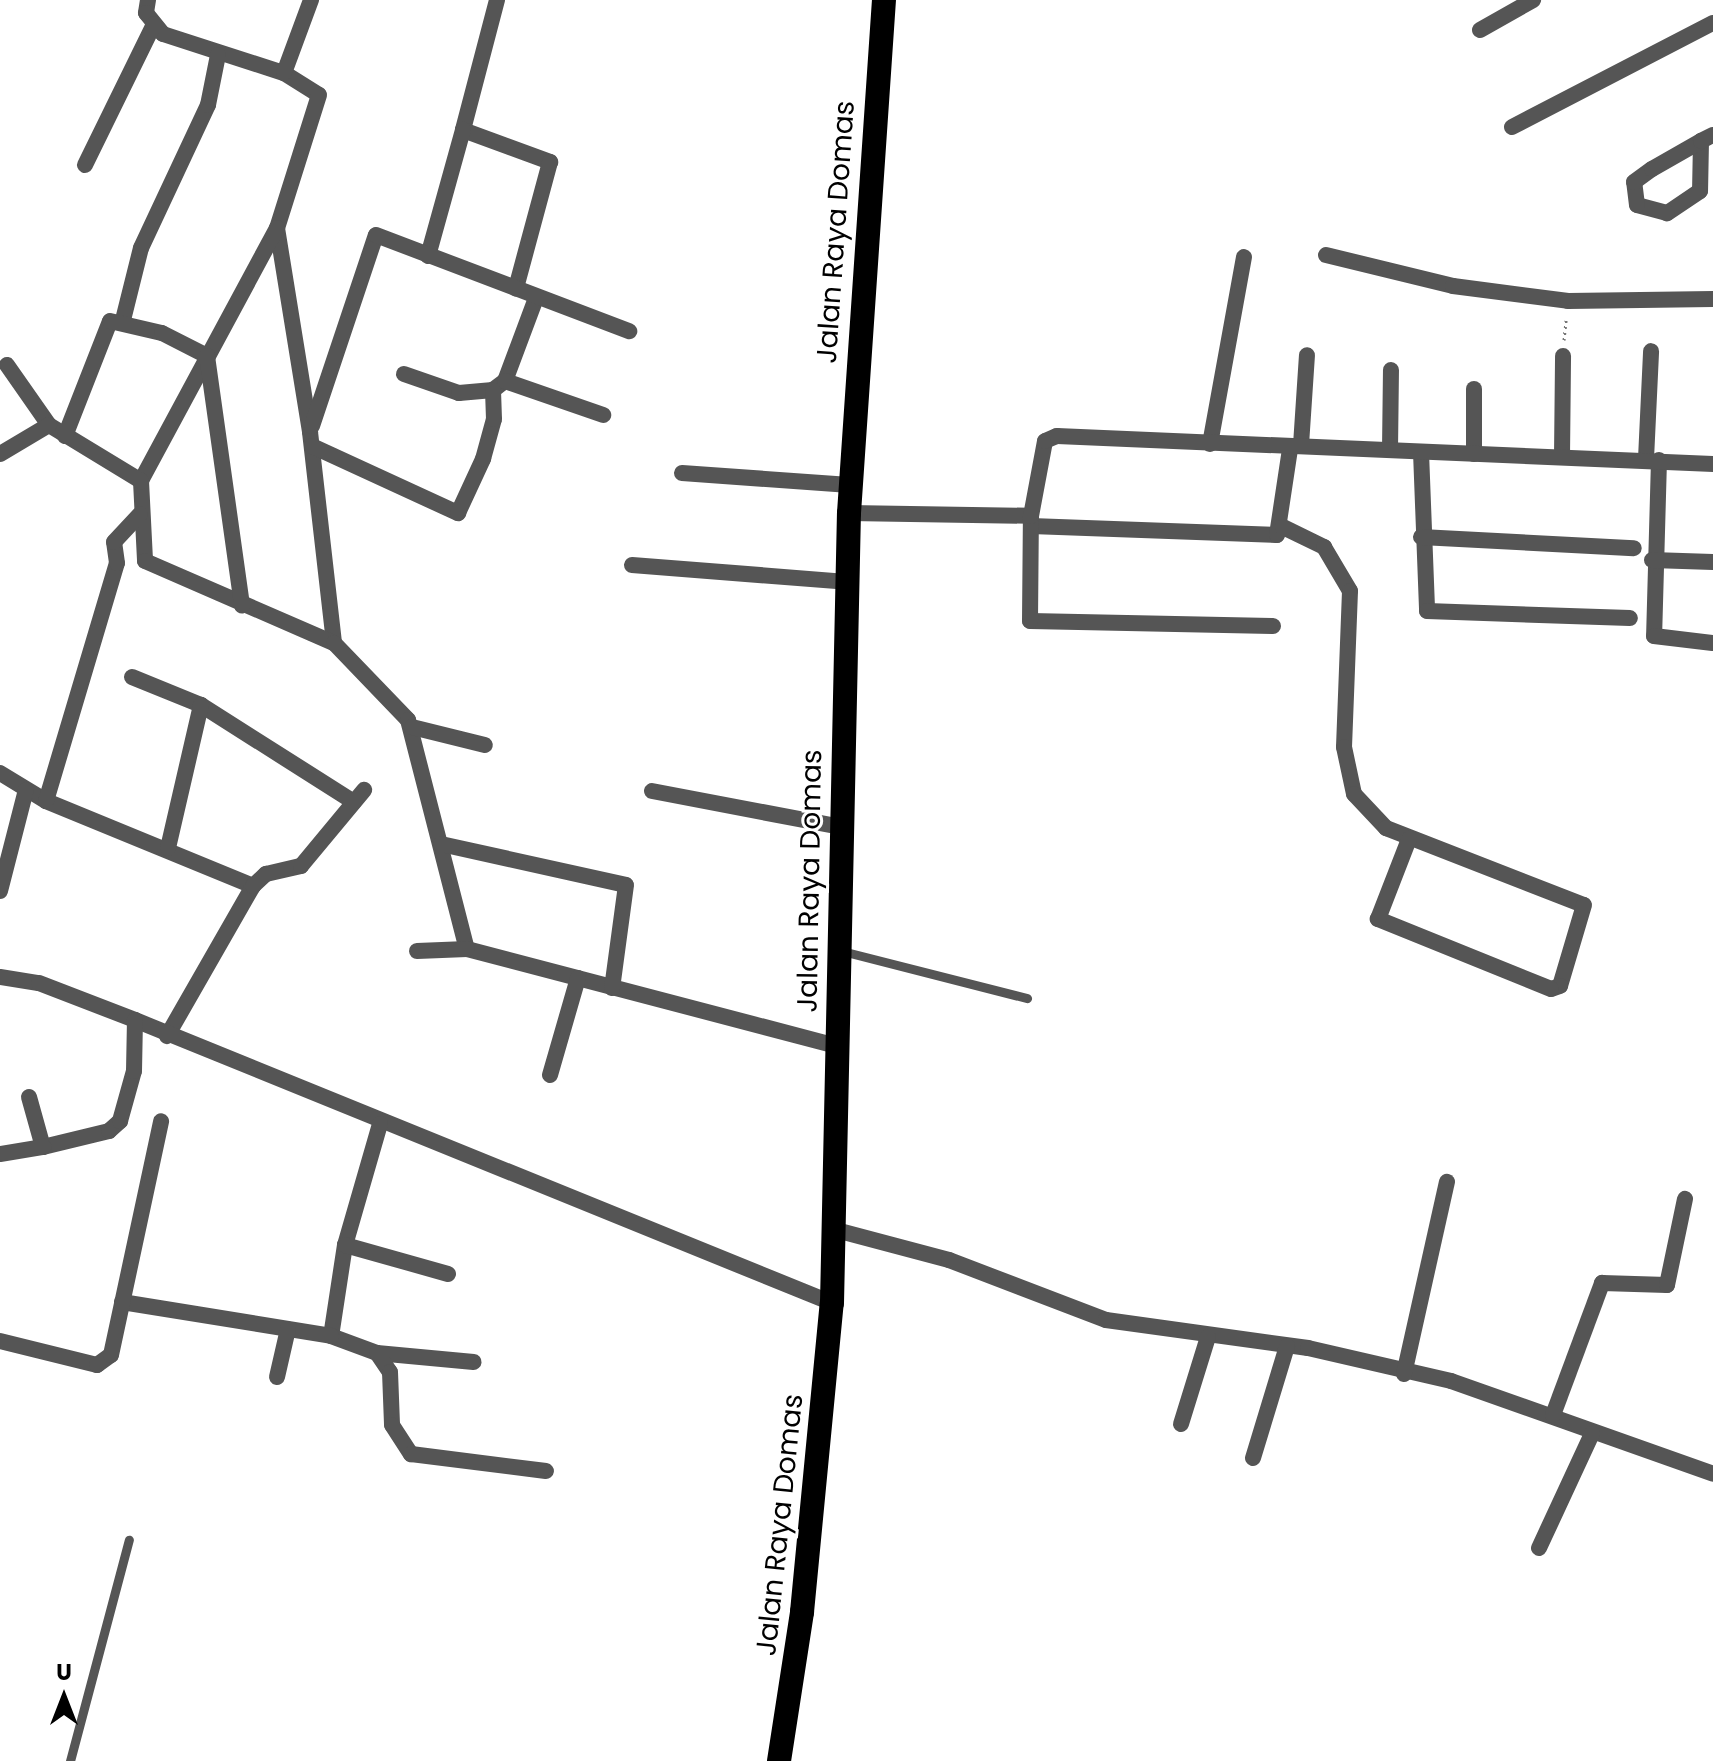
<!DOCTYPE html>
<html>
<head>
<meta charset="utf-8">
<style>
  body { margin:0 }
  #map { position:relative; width:1713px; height:1761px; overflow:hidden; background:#fff; font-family:Poppins,sans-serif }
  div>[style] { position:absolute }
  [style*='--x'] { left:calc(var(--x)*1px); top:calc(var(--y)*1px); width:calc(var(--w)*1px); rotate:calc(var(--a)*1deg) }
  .path>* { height:3px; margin-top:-1.5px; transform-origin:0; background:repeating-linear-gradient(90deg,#777 0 2px,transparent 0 6px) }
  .lane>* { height:9px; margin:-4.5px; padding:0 4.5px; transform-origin:4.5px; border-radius:4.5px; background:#555 }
  .street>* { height:16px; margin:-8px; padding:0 8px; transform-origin:8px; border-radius:8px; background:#555 }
  .highway>* { height:24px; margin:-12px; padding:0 12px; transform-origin:12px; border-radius:12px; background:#000 }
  span { translate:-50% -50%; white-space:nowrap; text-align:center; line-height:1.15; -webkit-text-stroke:6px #fff; paint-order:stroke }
  .street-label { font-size:28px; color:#000 }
  .north { position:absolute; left:24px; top:1657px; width:80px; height:80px; -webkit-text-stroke:6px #fff; paint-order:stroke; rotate:0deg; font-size:22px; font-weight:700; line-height:32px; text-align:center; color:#000 }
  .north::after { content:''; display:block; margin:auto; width:28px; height:36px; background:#000; clip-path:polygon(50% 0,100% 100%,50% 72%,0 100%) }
</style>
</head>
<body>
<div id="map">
  <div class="path">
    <i style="--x:1564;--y:340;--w:20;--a:-84"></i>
  </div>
  <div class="lane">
    <i style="--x:842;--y:951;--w:191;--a:14.3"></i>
    <i style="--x:70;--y:1761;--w:229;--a:-75.1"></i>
  </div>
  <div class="street">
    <i style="--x:148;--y:0;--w:13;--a:99"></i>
    <i style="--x:146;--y:13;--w:27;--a:51"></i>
    <i style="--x:163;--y:34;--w:127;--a:17.9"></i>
    <i style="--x:284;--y:73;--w:41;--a:32.2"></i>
    <i style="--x:319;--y:95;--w:139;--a:107.5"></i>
    <i style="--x:277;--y:228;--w:207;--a:80.8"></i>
    <i style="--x:310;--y:432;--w:212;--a:83.5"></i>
    <i style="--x:497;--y:0;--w:134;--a:104.7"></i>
    <i style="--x:463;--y:130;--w:93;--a:20.2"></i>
    <i style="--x:550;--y:162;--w:131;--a:105.1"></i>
    <i style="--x:1480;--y:30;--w:61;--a:-29.5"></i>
    <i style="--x:284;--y:73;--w:78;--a:-69.7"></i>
    <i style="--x:1512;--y:127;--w:226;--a:-27.4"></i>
    <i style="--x:1701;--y:141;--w:50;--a:91.1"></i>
    <i style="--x:1700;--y:191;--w:40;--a:146"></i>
    <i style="--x:1667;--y:213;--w:31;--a:-165"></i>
    <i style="--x:1637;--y:205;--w:23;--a:-97"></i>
    <i style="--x:1634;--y:182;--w:22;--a:-36"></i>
    <i style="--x:1652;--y:169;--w:56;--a:-29.7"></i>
    <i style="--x:1701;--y:141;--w:13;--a:-27"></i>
    <i style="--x:85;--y:165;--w:157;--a:-63.9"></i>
    <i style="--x:277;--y:228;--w:287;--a:118.3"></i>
    <i style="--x:141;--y:481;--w:80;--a:87.1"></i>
    <i style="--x:145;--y:561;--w:206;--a:23.5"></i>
    <i style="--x:334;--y:643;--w:107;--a:46.1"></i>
    <i style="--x:408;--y:720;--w:236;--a:75.6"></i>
    <i style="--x:467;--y:949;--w:383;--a:14.7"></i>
    <i style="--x:1326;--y:255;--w:131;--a:13.7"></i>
    <i style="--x:1453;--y:286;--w:116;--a:7.4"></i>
    <i style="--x:1568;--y:301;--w:145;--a:-0.8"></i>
    <i style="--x:428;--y:256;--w:131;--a:-74.5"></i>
    <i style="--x:123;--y:320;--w:74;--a:-76"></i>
    <i style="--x:141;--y:248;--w:158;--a:-64.9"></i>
    <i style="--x:208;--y:105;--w:51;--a:-78.7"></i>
    <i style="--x:7;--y:365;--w:73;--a:55"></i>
    <i style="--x:49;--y:425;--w:108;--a:31.3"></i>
    <i style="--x:404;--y:374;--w:58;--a:19.1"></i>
    <i style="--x:459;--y:393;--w:34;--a:-5"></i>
    <i style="--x:493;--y:390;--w:15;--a:-37"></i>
    <i style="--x:505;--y:381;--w:89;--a:-69.5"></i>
    <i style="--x:505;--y:381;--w:104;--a:19.1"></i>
    <i style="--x:1474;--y:389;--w:65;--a:90"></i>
    <i style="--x:312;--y:426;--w:201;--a:-71.5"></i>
    <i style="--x:376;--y:235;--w:271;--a:20.8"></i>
    <i style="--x:65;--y:436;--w:123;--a:-68.6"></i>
    <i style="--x:110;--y:321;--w:53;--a:13"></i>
    <i style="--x:162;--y:333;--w:51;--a:27.1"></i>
    <i style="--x:207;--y:356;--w:252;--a:82"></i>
    <i style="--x:1210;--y:444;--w:190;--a:-79.7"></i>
    <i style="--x:1301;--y:445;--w:90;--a:-86.2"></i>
    <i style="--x:312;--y:446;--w:161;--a:24.7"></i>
    <i style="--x:458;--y:513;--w:60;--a:-65.2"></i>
    <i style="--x:483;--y:459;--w:41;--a:-74.6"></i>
    <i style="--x:494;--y:419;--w:29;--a:-92"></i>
    <i style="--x:1390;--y:450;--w:80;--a:-89.3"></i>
    <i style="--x:1421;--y:452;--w:159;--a:87.8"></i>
    <i style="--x:1427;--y:611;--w:203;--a:2"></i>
    <i style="--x:0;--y:454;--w:57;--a:-30.6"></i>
    <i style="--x:1562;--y:456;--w:100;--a:-89.4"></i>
    <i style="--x:1646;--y:459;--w:108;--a:-87.3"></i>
    <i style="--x:1659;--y:460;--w:176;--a:91.6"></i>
    <i style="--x:1654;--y:636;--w:59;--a:6.8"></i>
    <i style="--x:682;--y:473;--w:168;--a:4.1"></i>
    <i style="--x:849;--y:513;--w:182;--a:0.9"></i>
    <i style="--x:1031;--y:526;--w:246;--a:2.1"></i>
    <i style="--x:1277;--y:535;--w:87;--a:-81.4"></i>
    <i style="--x:1283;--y:527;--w:46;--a:26"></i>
    <i style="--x:1324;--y:547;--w:51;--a:59.4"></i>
    <i style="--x:1350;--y:591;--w:156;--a:92.2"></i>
    <i style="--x:1344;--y:747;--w:48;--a:78"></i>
    <i style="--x:1354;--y:794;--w:47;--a:46.7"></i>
    <i style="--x:1386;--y:828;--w:212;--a:21.3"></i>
    <i style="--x:1584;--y:905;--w:84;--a:106.5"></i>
    <i style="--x:1560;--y:986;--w:9;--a:162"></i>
    <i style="--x:1551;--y:989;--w:187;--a:-158"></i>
    <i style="--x:1378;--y:919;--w:86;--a:-68.8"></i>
    <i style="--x:1421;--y:537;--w:213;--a:3"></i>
    <i style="--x:1652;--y:560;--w:61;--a:1.9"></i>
    <i style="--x:632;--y:565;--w:215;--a:4.5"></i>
    <i style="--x:1273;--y:626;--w:243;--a:-178.8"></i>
    <i style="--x:1030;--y:621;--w:105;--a:-89.5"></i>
    <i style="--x:1031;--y:516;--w:76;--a:-79.4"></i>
    <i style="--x:1045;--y:441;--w:13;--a:-23"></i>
    <i style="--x:1057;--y:436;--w:657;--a:2.44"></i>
    <i style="--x:132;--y:677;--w:74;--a:22.1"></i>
    <i style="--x:201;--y:705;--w:181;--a:32.4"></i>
    <i style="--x:412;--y:727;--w:75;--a:13.9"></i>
    <i style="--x:0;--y:773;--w:54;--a:31.3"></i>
    <i style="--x:46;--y:801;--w:224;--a:22.3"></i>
    <i style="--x:253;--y:886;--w:173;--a:119.8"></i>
    <i style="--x:652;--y:791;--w:192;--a:10.8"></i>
    <i style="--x:46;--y:801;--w:248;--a:-73.4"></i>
    <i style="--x:117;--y:563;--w:21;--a:-98"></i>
    <i style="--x:114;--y:542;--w:38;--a:-47"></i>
    <i style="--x:441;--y:844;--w:189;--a:12.5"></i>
    <i style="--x:626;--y:885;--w:104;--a:97.7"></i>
    <i style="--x:168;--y:848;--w:147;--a:-77"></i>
    <i style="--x:253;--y:886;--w:18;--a:-43"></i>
    <i style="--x:266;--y:874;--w:36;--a:-13"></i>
    <i style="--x:301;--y:866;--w:99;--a:-50.3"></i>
    <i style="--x:0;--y:891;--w:104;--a:-75.6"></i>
    <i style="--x:417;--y:951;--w:50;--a:-2.3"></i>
    <i style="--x:0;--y:977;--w:39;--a:9"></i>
    <i style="--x:39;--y:983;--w:103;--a:21.1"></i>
    <i style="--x:135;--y:1020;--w:752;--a:22.1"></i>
    <i style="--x:550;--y:1075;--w:101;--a:-73.9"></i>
    <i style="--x:29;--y:1097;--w:52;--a:74.4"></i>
    <i style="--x:43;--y:1147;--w:68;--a:-13.6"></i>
    <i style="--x:109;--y:1131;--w:15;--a:-42"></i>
    <i style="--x:120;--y:1121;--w:52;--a:-74.4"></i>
    <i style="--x:134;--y:1071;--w:51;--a:-88.9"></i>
    <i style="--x:380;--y:1124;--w:126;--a:106.1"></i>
    <i style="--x:345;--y:1245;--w:92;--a:98.7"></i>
    <i style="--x:331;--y:1336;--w:49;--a:20.3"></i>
    <i style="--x:377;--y:1353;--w:97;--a:5.3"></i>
    <i style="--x:0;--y:1154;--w:44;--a:-9.2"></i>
    <i style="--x:836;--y:1230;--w:117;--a:14.9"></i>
    <i style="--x:949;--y:1260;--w:168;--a:20.9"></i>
    <i style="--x:1106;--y:1320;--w:204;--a:7.9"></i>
    <i style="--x:1308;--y:1348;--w:147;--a:13"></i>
    <i style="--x:1451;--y:1381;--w:278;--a:19.5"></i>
    <i style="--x:345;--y:1245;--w:107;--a:15.7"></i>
    <i style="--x:122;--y:1302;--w:212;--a:9.2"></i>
    <i style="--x:0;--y:1341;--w:100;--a:13.9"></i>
    <i style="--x:97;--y:1365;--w:17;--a:-36"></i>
    <i style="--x:111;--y:1355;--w:239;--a:-77.9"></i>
    <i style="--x:377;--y:1353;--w:23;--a:56"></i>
    <i style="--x:390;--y:1372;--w:53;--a:87.8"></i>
    <i style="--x:392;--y:1425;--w:35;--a:57"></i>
    <i style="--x:411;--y:1454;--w:136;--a:7.2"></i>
    <i style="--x:1404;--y:1374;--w:197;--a:-77.4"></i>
    <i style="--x:277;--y:1377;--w:49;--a:-77.1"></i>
    <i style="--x:1553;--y:1415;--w:141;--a:-69.6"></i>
    <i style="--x:1602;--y:1283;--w:65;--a:1.8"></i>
    <i style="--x:1667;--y:1285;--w:88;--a:-78.2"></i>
    <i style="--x:1181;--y:1424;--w:91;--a:-72.8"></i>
    <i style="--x:1253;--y:1458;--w:117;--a:-73.1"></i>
    <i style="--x:1539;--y:1548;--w:126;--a:-65.1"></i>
  </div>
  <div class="highway">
    <i style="--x:779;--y:1761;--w:151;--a:-81.2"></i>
    <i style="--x:802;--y:1612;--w:310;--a:-84.5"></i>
    <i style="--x:832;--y:1303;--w:790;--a:-88.77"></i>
    <i style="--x:849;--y:513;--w:514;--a:-86.1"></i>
  </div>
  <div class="street-label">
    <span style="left:836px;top:232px;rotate:-86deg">Jalan Raya Domas</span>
    <span style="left:810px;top:881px;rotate:-89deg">Jalan Raya Domas</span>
    <span style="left:780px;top:1525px;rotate:-84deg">Jalan Raya Domas</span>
  </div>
  <div class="north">U</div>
</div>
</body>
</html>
